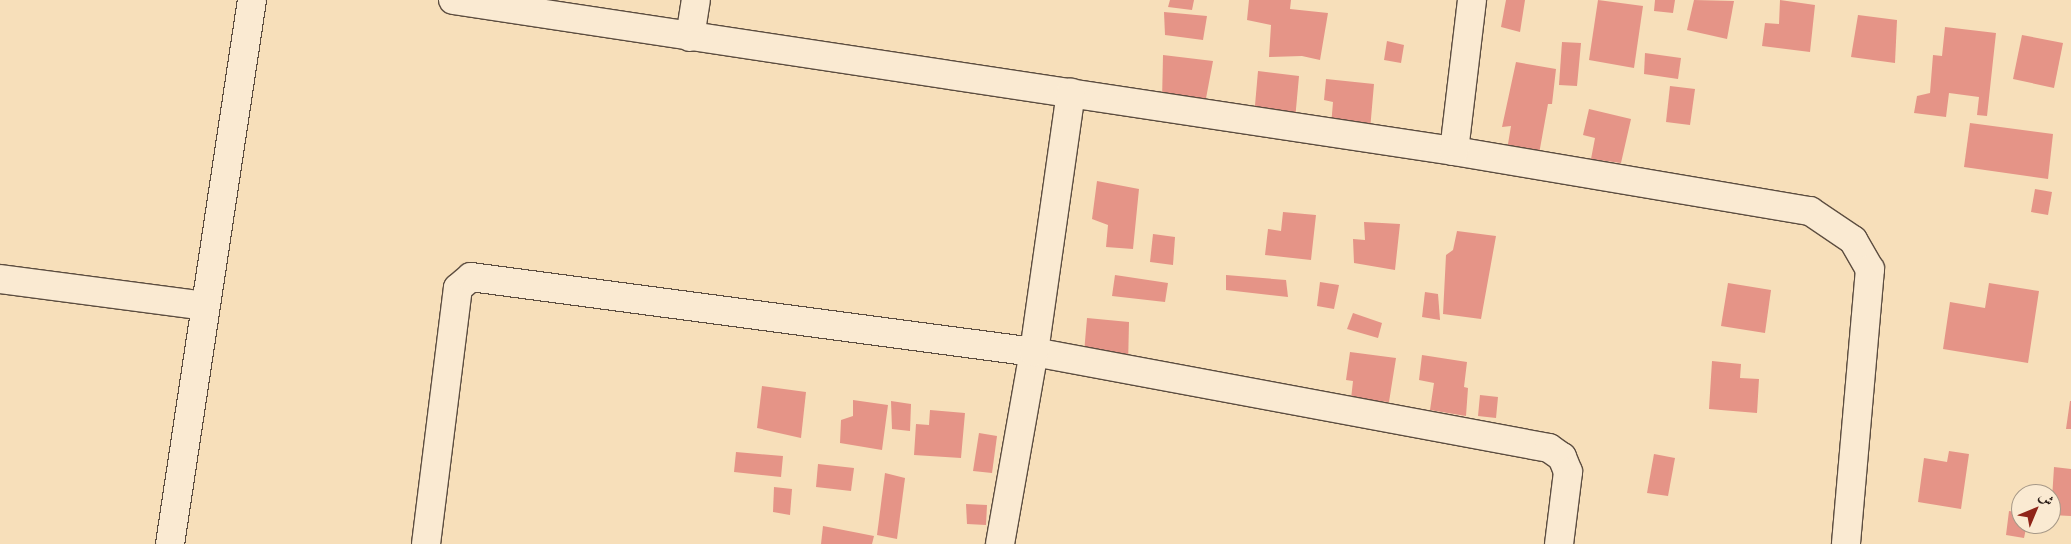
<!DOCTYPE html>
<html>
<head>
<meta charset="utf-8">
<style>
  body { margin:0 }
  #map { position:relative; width:2071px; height:544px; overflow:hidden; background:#f7dfba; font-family:Alegreya,Amiri,serif }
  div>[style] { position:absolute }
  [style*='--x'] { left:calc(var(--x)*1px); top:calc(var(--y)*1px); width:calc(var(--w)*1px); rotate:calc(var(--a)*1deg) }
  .building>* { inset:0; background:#e59487 }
  .roads { filter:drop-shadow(1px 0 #5c4d40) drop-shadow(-1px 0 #5c4d40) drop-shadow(0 1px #5c4d40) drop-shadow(0 -1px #5c4d40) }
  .street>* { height:28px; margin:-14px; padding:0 14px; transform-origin:14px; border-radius:14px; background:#faead2 }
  span { translate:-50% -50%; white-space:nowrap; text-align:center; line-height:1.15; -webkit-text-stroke:5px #faead2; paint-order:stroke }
  .north { position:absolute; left:2011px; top:484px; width:50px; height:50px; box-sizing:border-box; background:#faead2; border:1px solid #a69887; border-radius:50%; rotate:45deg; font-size:14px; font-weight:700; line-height:20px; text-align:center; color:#291c17 }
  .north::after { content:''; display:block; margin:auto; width:18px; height:22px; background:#8f2418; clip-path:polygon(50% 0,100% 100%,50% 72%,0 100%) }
</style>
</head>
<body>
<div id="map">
  <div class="building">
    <i style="clip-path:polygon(1170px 0,1194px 0,1192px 10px,1168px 7px)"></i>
    <i style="clip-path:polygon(1249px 0,1291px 0,1290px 9px,1328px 13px,1320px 60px,1302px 56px,1269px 57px,1271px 25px,1247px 20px)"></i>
    <i style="clip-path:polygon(1506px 0,1525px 0,1520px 32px,1501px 27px)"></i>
    <i style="clip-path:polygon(1598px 0,1643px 6px,1634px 68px,1589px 60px)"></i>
    <i style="clip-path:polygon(1655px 0,1675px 0,1673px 13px,1654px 11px)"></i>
    <i style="clip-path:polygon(1694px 0,1734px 1px,1727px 39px,1687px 30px)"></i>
    <i style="clip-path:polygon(1780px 0,1815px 5px,1810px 52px,1762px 46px,1765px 23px,1779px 24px)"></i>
    <i style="clip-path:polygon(1164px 12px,1207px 16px,1203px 40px,1165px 35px)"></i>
    <i style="clip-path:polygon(1858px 15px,1897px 20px,1895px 63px,1851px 57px)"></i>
    <i style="clip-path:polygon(1945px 27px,1996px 33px,1987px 116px,1977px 115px,1979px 97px,1949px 93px,1946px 117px,1914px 113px,1917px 96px,1930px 93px,1933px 55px,1942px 56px)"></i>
    <i style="clip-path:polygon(2022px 35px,2063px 43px,2054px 88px,2013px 79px)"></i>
    <i style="clip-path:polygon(1387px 41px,1404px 45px,1401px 63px,1384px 60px)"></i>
    <i style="clip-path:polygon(1562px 42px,1581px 43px,1577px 86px,1559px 85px)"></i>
    <i style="clip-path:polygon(1645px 53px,1681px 58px,1678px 79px,1644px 74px)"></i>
    <i style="clip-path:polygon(1163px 55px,1213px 61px,1204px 109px,1162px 102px)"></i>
    <i style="clip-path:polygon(1516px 62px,1556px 69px,1552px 104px,1548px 104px,1539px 154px,1507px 150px,1511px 126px,1502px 127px)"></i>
    <i style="clip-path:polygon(1258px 71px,1299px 76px,1295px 120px,1254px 117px)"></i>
    <i style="clip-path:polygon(1326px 79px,1374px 84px,1370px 130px,1331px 126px,1333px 102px,1324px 100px)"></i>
    <i style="clip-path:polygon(1670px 86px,1695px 89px,1690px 125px,1666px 122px)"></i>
    <i style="clip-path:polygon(1589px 109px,1631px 119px,1621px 163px,1591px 159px,1595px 138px,1583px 135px)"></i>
    <i style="clip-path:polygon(1970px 123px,2053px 134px,2048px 179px,1964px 167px)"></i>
    <i style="clip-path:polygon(1097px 181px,1139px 189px,1133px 249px,1106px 247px,1108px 225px,1092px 219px)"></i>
    <i style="clip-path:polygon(2035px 189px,2052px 192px,2048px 215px,2031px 212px)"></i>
    <i style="clip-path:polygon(1283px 212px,1316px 215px,1311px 260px,1265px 255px,1268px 229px,1281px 231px)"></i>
    <i style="clip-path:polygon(1364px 222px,1400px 224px,1395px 270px,1354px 263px,1353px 239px,1365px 240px)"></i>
    <i style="clip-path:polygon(1457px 231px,1496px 236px,1481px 319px,1443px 314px,1446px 255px,1453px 250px)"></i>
    <i style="clip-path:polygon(1153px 234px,1175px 237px,1173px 265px,1150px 262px)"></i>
    <i style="clip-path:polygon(1115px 275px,1168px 283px,1165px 302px,1112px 296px)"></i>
    <i style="clip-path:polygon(1226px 275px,1286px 280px,1288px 297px,1226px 290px)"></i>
    <i style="clip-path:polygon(1320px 282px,1339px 285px,1334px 309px,1317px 306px)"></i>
    <i style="clip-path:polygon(1728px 283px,1771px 290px,1765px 333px,1721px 326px)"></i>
    <i style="clip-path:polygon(1989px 283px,2039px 291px,2028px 363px,1943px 349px,1950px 302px,1985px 308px)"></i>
    <i style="clip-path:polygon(1425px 292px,1438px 294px,1440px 320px,1422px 317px)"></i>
    <i style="clip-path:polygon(1353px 313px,1382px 323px,1378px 338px,1347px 329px)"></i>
    <i style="clip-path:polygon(1087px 318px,1129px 322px,1128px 366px,1083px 365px)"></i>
    <i style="clip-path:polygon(1350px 352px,1396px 358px,1389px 402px,1351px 399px,1353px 381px,1346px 380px)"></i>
    <i style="clip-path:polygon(1422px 355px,1467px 362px,1464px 387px,1468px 388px,1466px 416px,1430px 410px,1434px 383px,1419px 380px)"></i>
    <i style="clip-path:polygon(1712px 361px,1741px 364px,1740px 378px,1759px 379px,1757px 413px,1709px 409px)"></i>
    <i style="clip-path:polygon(762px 386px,806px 392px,801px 438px,757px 428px)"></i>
    <i style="clip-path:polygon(1480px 395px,1498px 397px,1496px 418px,1478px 416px)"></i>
    <i style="clip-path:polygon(853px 400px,888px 405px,882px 450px,840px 443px,841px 420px,853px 416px)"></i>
    <i style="clip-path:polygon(891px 401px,911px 404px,910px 431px,892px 429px)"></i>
    <i style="clip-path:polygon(2070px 401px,2071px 401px,2071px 429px,2066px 429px)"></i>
    <i style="clip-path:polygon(930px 410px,965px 413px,961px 458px,914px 455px,916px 424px,929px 425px)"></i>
    <i style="clip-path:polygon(979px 433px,997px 436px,992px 473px,973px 471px)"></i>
    <i style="clip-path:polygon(1949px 451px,1969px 454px,1961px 509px,1918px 502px,1924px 458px,1947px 462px)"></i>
    <i style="clip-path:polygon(736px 452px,783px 456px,781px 477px,734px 472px)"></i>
    <i style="clip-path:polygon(1654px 454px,1675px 458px,1668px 496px,1647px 493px)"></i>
    <i style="clip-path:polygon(818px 464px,854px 468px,851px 491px,816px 487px)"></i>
    <i style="clip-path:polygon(2054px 467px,2071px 469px,2071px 516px,2051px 515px)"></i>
    <i style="clip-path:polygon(885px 473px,905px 478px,897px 539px,877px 535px)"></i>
    <i style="clip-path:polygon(774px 487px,792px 489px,790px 515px,773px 512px)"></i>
    <i style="clip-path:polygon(966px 504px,987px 505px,986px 525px,967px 524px)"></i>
    <i style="clip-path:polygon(2009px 511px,2021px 513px,2021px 524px,2027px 524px,2024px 538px,2006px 535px)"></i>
    <i style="clip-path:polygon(823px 526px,874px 536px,872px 544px,821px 544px)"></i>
  </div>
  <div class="roads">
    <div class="street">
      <i style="--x:453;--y:0;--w:1012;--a:8.58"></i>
      <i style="--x:1454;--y:151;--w:361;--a:9.6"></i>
      <i style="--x:1810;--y:211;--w:52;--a:34"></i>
      <i style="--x:1853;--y:240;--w:34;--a:60"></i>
      <i style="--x:1870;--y:269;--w:276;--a:95"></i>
      <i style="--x:690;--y:37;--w:37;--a:-81"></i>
      <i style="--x:1454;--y:151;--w:152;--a:-83.2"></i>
      <i style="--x:0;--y:279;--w:206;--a:7.5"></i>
      <i style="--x:170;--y:544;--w:550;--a:-81.43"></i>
      <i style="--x:426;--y:544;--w:258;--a:-82.9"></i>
      <i style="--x:458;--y:288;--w:17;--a:-40"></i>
      <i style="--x:471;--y:277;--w:568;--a:7.59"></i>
      <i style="--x:1034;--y:352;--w:524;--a:10.56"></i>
      <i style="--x:1549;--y:448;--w:16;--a:35"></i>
      <i style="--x:1562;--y:457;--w:16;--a:68"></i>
      <i style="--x:1568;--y:472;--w:73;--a:97.1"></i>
      <i style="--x:1000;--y:544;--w:195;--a:-80"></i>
      <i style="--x:1034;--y:352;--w:262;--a:-81.9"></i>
    </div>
  </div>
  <div class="north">ش</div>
</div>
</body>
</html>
